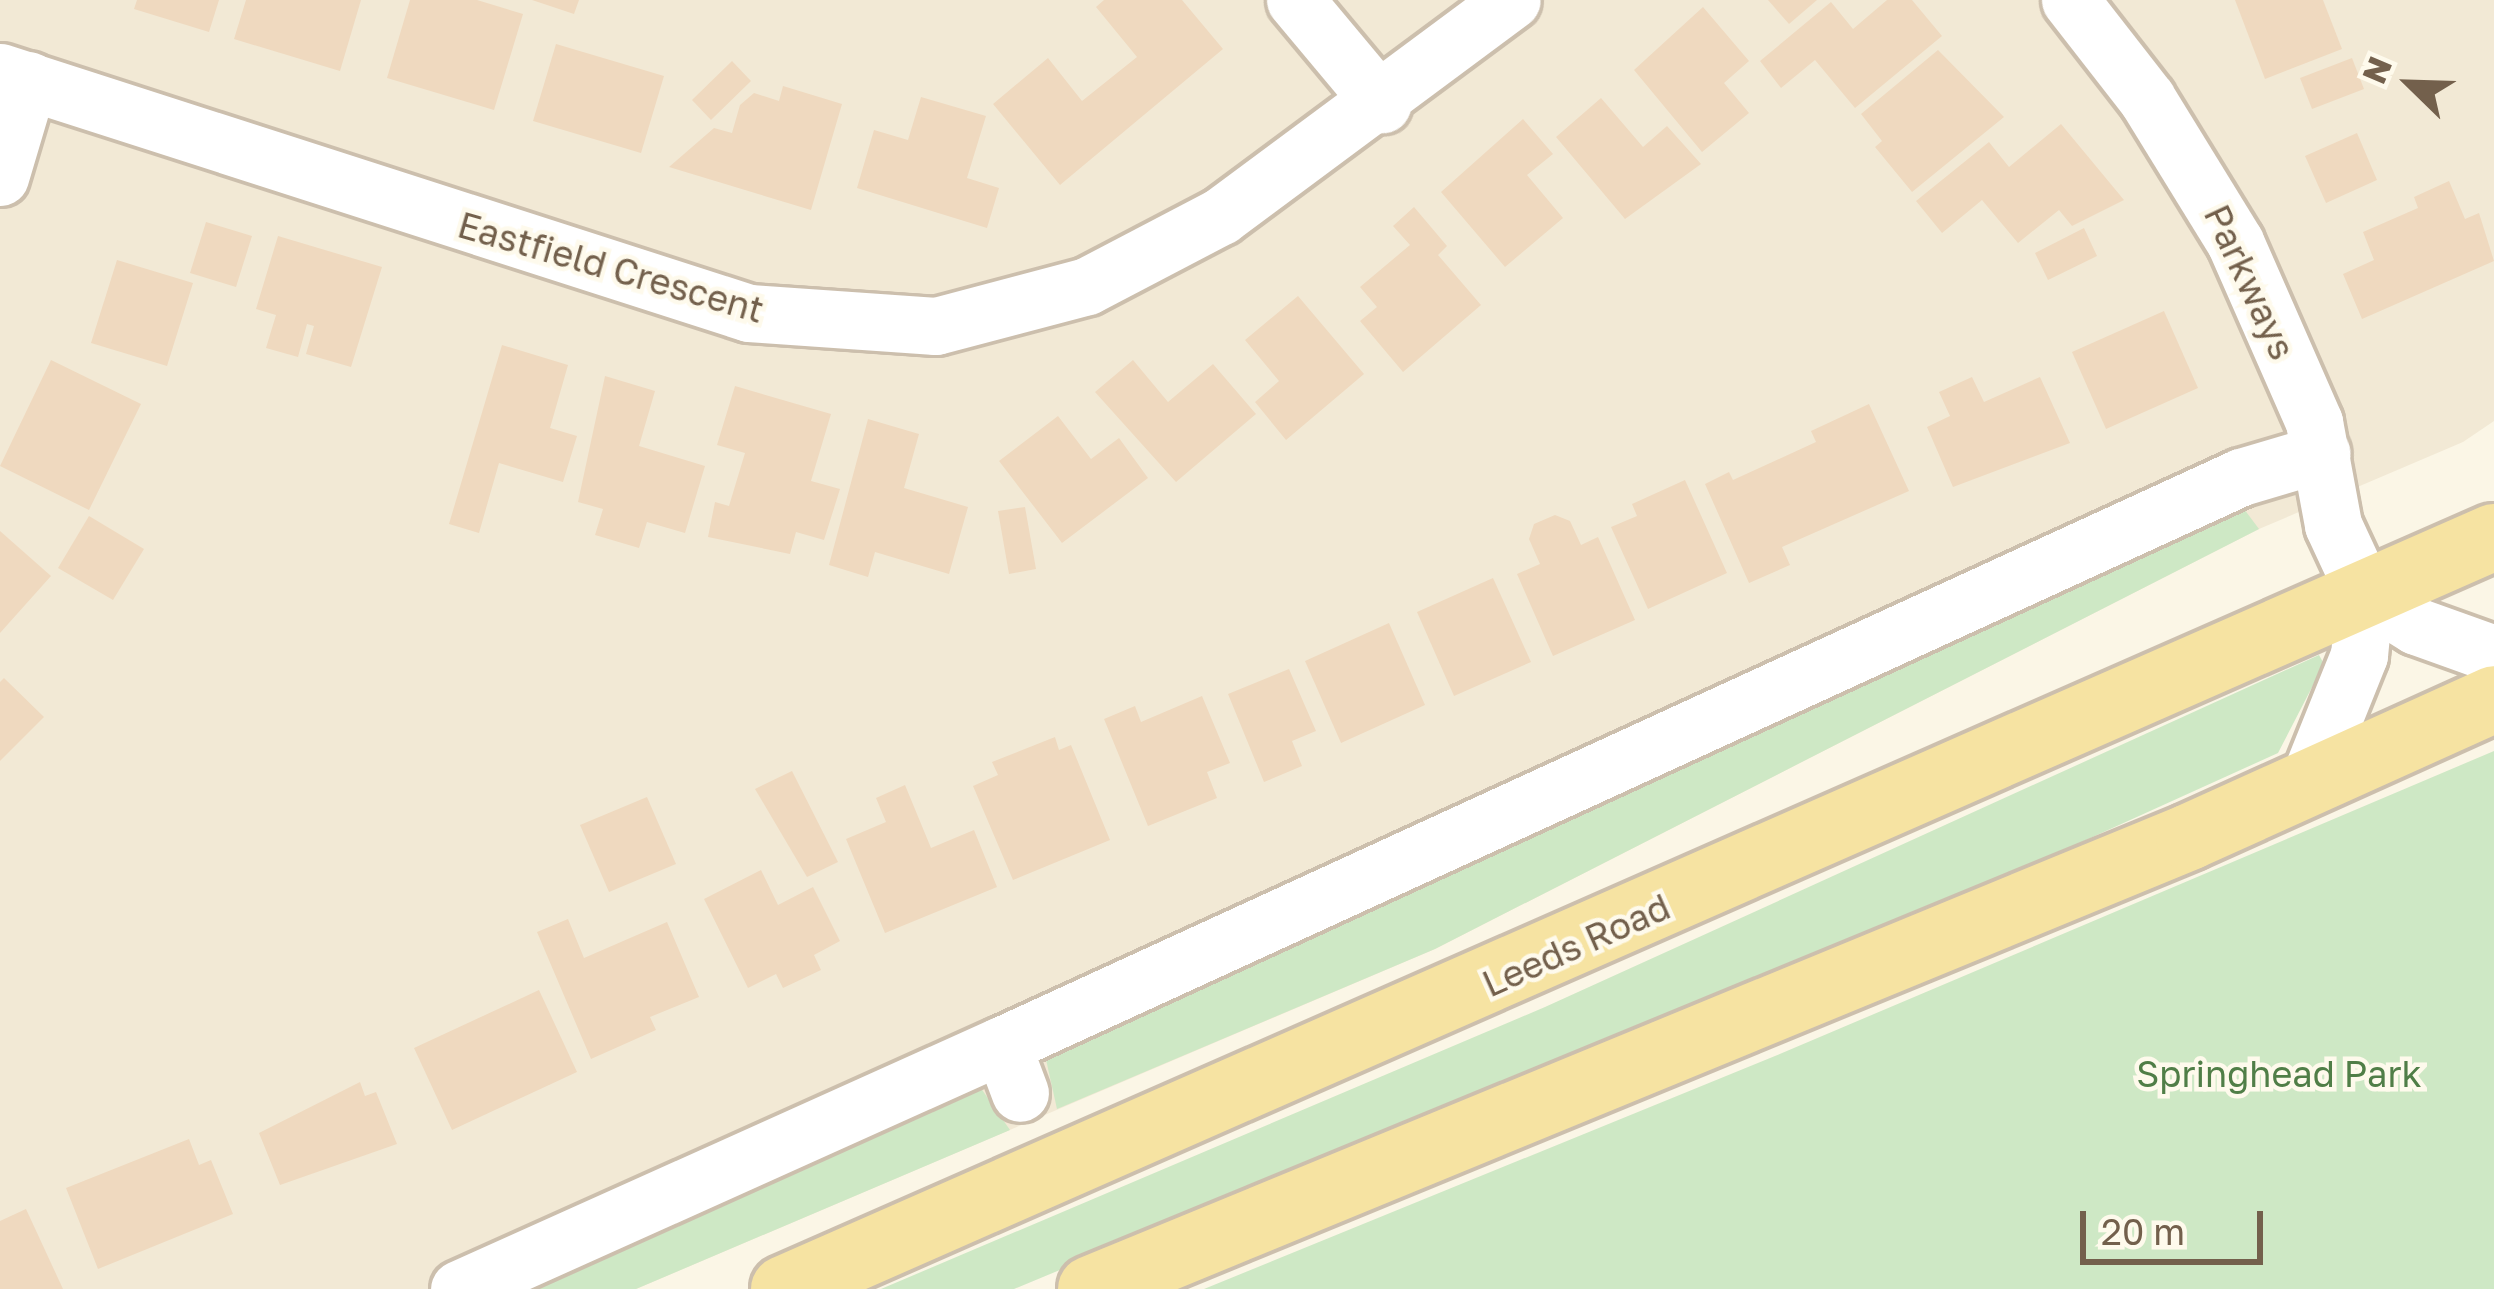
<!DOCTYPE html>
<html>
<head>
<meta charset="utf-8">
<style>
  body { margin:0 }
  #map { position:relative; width:2494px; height:1289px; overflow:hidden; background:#fbf6e6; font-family:"Golos Text",sans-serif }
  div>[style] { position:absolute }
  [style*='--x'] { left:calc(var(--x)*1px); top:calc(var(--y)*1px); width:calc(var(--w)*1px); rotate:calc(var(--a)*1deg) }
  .residential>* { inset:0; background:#f2e9d5 }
  .green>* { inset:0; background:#cee8c5 }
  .building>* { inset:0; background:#efd9bf }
  .roads { filter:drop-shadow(3px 0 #ccbfad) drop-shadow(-3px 0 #ccbfad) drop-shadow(0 3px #ccbfad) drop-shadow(0 -3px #ccbfad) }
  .street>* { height:57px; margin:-28.5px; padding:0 28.5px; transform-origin:28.5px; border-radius:28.5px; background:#fff }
  .primary>* { height:66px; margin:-33px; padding:0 33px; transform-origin:33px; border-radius:33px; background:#f6e3a2 }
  span { translate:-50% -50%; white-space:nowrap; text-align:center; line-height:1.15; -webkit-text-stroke:9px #fefaec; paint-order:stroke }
  .street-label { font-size:36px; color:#73604c }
  .park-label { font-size:36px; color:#507e47 }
  .north { position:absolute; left:2350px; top:24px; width:120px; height:120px; -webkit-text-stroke:9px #fefaec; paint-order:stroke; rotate:293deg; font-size:33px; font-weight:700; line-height:48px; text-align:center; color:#73604c }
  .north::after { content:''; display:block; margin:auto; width:42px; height:54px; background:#73604c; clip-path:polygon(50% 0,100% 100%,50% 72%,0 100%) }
  .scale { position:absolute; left:2080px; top:1211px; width:183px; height:54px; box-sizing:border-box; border:6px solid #73604c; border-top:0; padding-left:15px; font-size:36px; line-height:42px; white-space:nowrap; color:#73604c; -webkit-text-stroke:9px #fefaec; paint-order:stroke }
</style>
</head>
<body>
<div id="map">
  <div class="residential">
    <i style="clip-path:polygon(0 0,2494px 0,2494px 421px,2463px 442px,2259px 529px,1435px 949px,636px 1289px,0 1289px)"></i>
  </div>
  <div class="green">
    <i style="clip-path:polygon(2244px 509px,2259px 529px,1435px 949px,1057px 1109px,1045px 1055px,1886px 664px)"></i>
    <i style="clip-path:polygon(2319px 655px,2324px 664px,2278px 753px,1976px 890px,1014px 1289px,881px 1289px,1545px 1007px)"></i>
    <i style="clip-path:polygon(2494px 751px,2494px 1289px,1204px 1289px,1775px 1056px)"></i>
    <i style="clip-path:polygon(978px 1084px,1010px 1130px,636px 1289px,501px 1289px)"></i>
  </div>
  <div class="building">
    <i style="clip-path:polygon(137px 0,219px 0,209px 32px,134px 9px)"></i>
    <i style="clip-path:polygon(246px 0,361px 0,340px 71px,234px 39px)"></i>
    <i style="clip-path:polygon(410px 0,477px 0,523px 14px,494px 110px,387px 78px)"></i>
    <i style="clip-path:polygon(532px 0,579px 0,574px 14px)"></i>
    <i style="clip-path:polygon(1104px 0,1182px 0,1223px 49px,1060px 185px,993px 104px,1048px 58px,1082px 101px,1137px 57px,1096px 7px)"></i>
    <i style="clip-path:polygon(1768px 0,1817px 0,1789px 24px)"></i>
    <i style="clip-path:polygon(1887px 0,1912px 0,1942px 36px,1855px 108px,1815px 60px,1781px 88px,1760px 61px,1831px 2px,1853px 29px)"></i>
    <i style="clip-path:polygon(2235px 0,2323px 0,2342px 49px,2265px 79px)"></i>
    <i style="clip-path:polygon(1703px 7px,1749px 61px,1724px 83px,1749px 113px,1702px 152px,1634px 70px)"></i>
    <i style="clip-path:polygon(556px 44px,664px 76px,641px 153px,533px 121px)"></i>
    <i style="clip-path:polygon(1938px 50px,2004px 117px,1912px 192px,1875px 147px,1882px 141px,1861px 114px)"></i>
    <i style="clip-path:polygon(2352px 58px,2364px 89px,2312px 109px,2300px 78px)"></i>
    <i style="clip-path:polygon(732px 61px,751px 81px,711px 120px,692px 100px)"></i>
    <i style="clip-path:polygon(783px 86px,842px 104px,811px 210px,669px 167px,714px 128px,732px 133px,740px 105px,754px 93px,779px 101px)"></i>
    <i style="clip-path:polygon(921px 97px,986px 116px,967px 178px,999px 188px,987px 228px,857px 188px,874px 130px,908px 140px)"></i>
    <i style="clip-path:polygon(1601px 98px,1643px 147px,1667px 126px,1701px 164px,1625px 219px,1556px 137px)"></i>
    <i style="clip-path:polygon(1523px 119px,1553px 154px,1527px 175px,1563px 218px,1505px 267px,1441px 192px)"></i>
    <i style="clip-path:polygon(2061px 124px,2124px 200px,2072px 226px,2059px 210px,2018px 243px,1982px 200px,1942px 233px,1916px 201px,1989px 142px,2009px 167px)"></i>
    <i style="clip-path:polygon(2357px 133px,2377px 180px,2326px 203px,2305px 156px)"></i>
    <i style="clip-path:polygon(2449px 181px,2465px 219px,2479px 213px,2494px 261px,2362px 319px,2343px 274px,2374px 260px,2363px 232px,2418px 208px,2414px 197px)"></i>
    <i style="clip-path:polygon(1414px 207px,1447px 246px,1438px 255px,1481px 305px,1403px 372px,1360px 321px,1377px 307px,1360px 287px,1410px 245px,1393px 226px)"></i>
    <i style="clip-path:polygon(206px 222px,252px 236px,236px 287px,190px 273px)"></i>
    <i style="clip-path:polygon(2084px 228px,2097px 256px,2048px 280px,2035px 253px)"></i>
    <i style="clip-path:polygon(278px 236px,382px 267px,351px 367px,306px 354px,314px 326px,307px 324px,298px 357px,266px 348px,276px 315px,256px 309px)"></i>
    <i style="clip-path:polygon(117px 260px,193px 283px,167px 366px,91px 343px)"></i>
    <i style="clip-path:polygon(1298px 296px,1364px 374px,1286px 440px,1255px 402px,1279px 381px,1245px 340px)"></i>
    <i style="clip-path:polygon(2164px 311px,2198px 388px,2106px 429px,2072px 352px)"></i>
    <i style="clip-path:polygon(502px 345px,568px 365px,550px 428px,577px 436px,563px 482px,499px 463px,479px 533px,449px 524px)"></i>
    <i style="clip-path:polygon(51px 360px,141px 404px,89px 510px,0 466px)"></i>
    <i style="clip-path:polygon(1133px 360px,1168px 402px,1213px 364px,1256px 414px,1176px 482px,1095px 392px)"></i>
    <i style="clip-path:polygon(605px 376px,655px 391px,639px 446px,705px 466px,685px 533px,647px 522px,639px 548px,595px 535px,603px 509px,578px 502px)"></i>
    <i style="clip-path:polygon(1972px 377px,1984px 402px,2040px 377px,2070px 443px,1953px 487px,1927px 427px,1950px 416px,1939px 392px)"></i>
    <i style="clip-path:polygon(735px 386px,831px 414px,811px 481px,840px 489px,824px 540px,796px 532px,790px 554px,708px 537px,715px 502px,729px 506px,745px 453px,717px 445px)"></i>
    <i style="clip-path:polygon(1869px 404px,1909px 491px,1782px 547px,1790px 565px,1749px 583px,1705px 484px,1729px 472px,1733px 480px,1816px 442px,1811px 431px)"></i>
    <i style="clip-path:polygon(1058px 416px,1091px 459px,1119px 438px,1148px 478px,1062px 543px,999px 461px)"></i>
    <i style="clip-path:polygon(868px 419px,919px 434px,904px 488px,968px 507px,949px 574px,875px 552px,868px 577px,829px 565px)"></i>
    <i style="clip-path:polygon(1685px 480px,1727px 573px,1648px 609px,1611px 527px,1637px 516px,1632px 504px)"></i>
    <i style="clip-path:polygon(1025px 507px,1036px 569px,1009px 574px,998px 511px)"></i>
    <i style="clip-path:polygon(1555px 515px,1570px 521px,1581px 545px,1598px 537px,1635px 620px,1553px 656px,1517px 574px,1540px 564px,1529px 539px,1534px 524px)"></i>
    <i style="clip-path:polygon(89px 516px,144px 549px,113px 600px,58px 568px)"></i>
    <i style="clip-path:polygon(0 531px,51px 576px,0 633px)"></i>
    <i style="clip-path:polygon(1493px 578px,1531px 662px,1454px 696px,1417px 612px)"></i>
    <i style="clip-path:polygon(1389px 623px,1425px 705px,1341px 743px,1305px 661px)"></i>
    <i style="clip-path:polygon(1289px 669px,1316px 731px,1292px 741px,1302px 766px,1264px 782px,1228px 694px)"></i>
    <i style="clip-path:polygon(4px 678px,44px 717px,0 761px,0 682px)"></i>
    <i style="clip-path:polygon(1202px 696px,1230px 763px,1207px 772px,1217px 798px,1148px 826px,1104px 719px,1135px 706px,1141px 722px)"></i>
    <i style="clip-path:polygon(1055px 737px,1059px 750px,1071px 745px,1110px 840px,1013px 880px,973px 786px,998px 775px,992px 762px)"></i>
    <i style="clip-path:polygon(792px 771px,838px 862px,807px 877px,755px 789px)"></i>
    <i style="clip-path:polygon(905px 785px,931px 848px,974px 830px,997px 887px,885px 933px,846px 839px,886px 822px,876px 798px)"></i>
    <i style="clip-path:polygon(647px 797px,676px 864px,609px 892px,580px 825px)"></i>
    <i style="clip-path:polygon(761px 870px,778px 905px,813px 887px,840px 941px,814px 955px,821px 970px,783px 988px,776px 974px,748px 988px,704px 899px)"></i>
    <i style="clip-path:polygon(568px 919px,584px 958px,667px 922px,699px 997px,650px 1017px,656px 1030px,591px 1059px,537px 932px)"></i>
    <i style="clip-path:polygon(539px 990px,577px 1072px,452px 1130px,414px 1048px)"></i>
    <i style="clip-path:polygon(360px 1082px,365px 1096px,376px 1092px,397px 1144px,280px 1185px,259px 1133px)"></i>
    <i style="clip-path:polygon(189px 1139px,199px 1165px,211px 1160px,233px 1214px,98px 1269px,66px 1188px)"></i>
    <i style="clip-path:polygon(26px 1209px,63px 1289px,0 1289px,0 1221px)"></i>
  </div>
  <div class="roads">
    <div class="street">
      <i style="--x:1295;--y:0;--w:136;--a:50.1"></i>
      <i style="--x:2070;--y:0;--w:125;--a:52.1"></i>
      <i style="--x:2147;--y:99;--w:168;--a:58.4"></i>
      <i style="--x:2235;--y:242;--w:197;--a:66.3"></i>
      <i style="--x:2314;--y:422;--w:105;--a:79.5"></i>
      <i style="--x:2333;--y:525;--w:76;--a:65.1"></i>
      <i style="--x:0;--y:72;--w:787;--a:17.84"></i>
      <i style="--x:749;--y:313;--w:187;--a:4"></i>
      <i style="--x:936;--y:326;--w:156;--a:-14.8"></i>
      <i style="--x:1087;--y:286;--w:151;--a:-27.6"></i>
      <i style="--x:1221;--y:216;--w:362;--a:-36.6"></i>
      <i style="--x:0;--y:177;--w:101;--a:-73.4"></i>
      <i style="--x:2365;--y:594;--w:60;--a:32.1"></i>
      <i style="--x:2416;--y:626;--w:83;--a:19.7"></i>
      <i style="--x:2308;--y:782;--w:137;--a:-68.1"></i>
      <i style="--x:2359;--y:655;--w:61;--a:-84.4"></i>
      <i style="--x:1002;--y:1045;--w:1363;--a:-24.63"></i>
      <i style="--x:2241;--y:477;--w:84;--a:-16.5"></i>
      <i style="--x:459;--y:1289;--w:595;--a:-24.2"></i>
      <i style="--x:1002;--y:1045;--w:51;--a:69.4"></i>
    </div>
    <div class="primary">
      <i style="--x:784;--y:1289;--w:1868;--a:-23.74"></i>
      <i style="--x:1091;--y:1289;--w:1187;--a:-22.37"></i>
      <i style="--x:2189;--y:837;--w:335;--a:-24.3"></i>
    </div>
  </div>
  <div class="street-label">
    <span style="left:611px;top:267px;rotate:16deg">Eastfield Crescent</span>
    <span style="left:2250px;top:282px;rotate:65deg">Parkways</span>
    <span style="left:1576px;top:945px;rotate:-24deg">Leeds Road</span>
  </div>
  <div class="park-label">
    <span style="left:2279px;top:1074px">Springhead Park</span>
  </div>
  <div class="north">N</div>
  <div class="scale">20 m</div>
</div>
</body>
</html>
